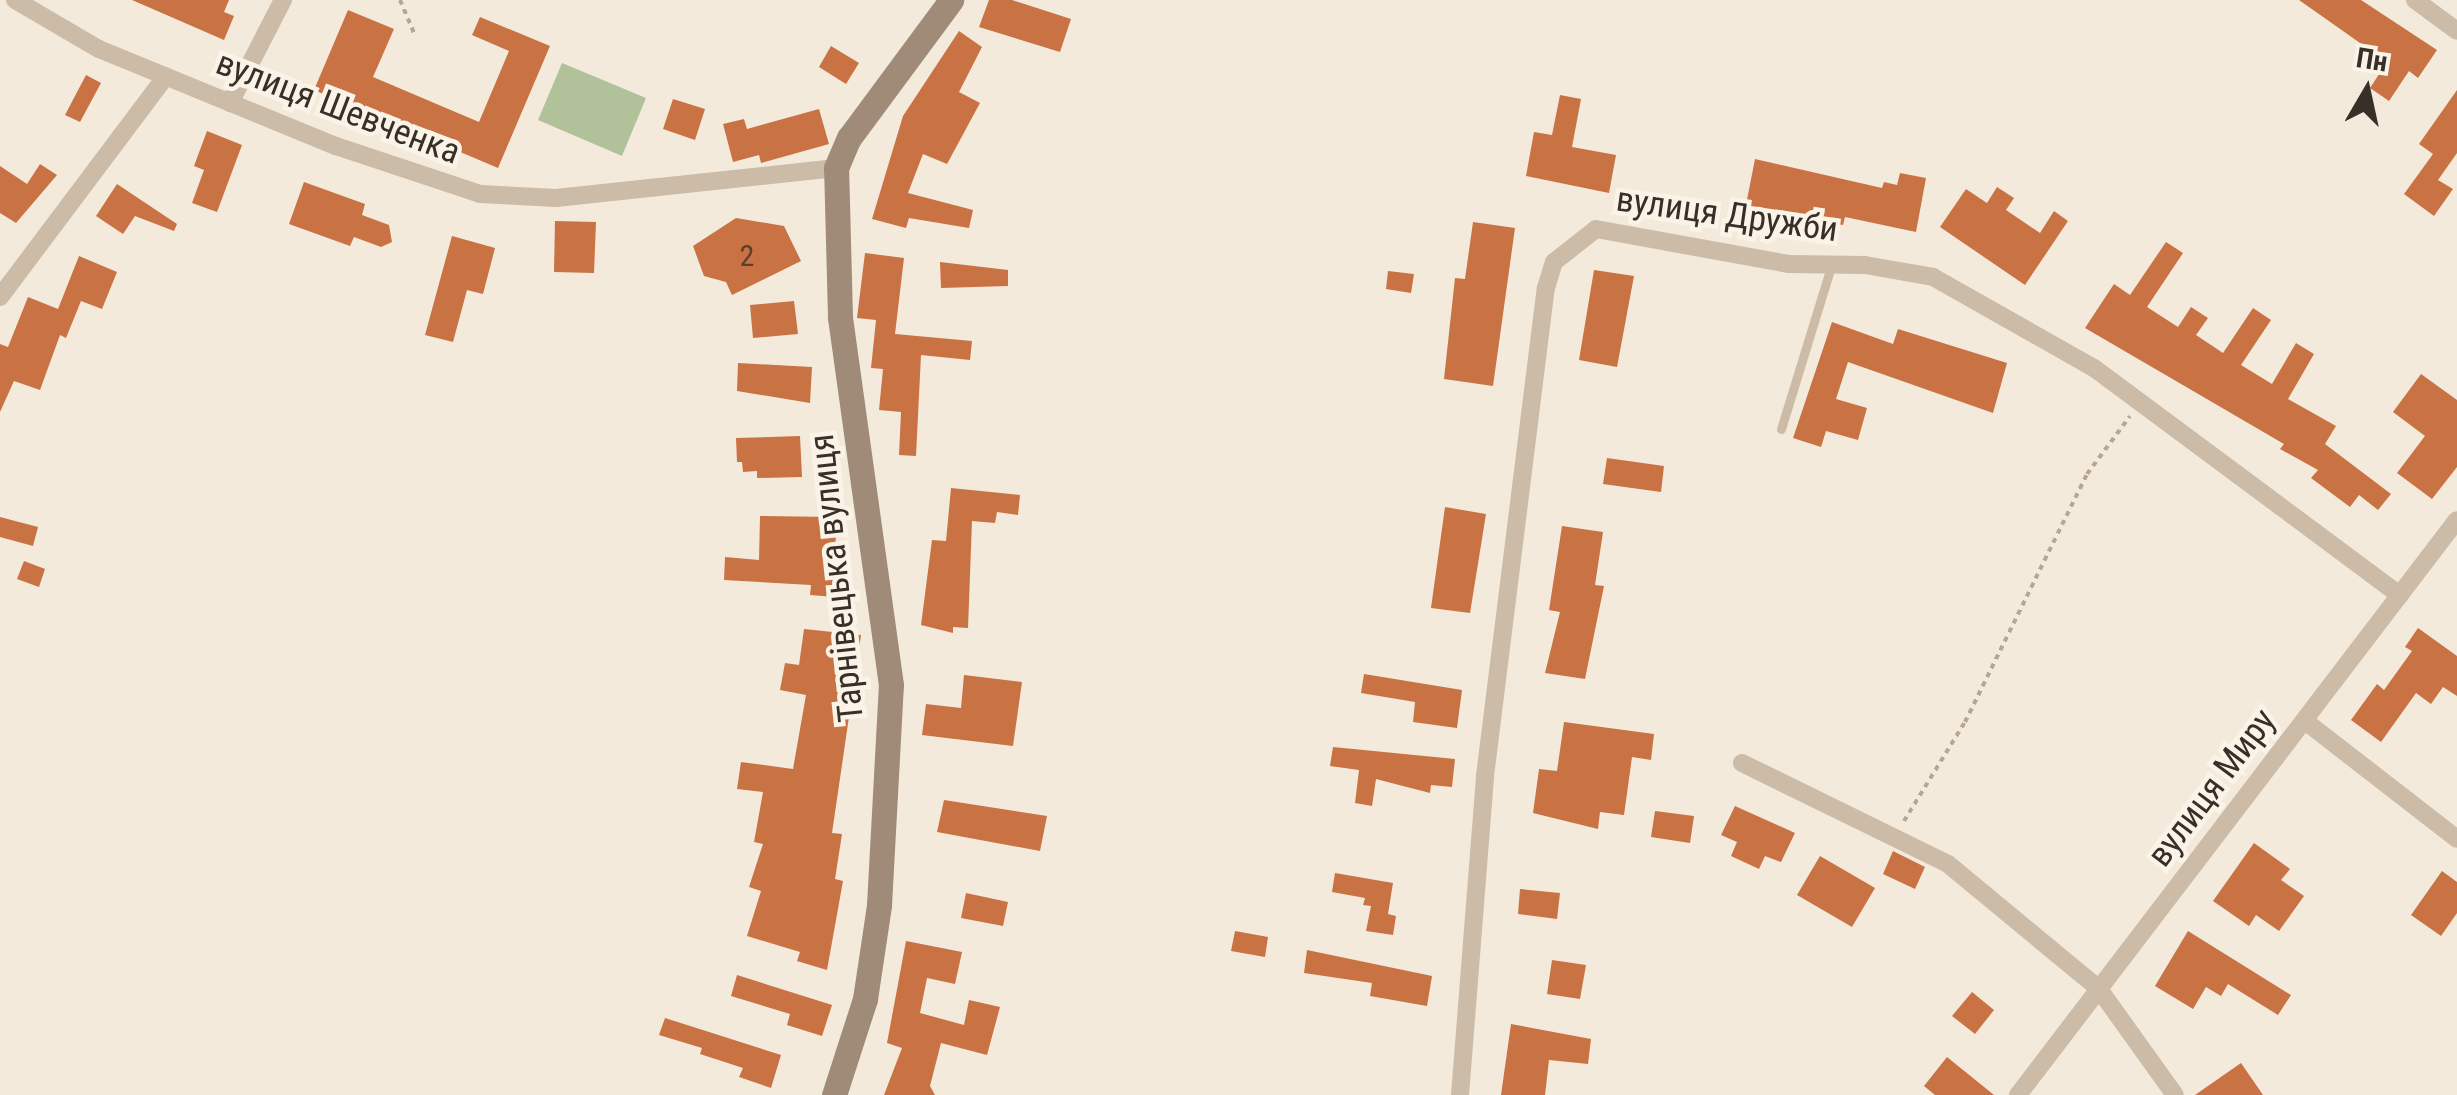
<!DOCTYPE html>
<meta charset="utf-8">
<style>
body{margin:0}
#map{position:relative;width:2457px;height:1095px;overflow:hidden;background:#f3eadc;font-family:"Roboto Condensed",sans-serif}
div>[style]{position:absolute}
.green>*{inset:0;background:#b1c29b}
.building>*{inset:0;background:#c97243}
.path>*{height:4px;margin-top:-2px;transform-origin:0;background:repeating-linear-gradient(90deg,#b7a691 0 5px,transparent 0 10px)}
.lane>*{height:9px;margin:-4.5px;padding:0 4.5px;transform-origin:4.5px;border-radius:4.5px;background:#cbbba7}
.street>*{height:18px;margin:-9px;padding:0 9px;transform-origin:9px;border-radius:9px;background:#cbbba7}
.secondary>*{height:25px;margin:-12.5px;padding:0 12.5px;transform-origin:12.5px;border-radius:12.5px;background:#9f8b78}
span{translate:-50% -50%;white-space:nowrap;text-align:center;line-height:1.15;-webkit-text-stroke:9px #faf4e8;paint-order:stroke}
.number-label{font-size:30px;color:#5c402f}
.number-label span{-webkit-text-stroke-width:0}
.street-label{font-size:35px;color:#382f28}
.north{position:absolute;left:2317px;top:40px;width:100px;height:100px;-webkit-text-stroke:8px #faf4e8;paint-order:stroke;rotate:9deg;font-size:28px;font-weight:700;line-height:40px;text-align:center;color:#382f28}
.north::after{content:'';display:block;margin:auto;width:35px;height:45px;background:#382f28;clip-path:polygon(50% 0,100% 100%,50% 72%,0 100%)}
</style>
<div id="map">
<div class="green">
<i style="clip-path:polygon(562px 63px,646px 98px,622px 156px,538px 120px)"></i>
</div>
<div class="building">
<i style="clip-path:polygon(132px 0,229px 0,224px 12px,234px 16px,224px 40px)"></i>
<i style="clip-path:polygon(989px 0,1012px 0,1071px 19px,1060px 52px,979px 27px)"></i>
<i style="clip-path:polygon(2299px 0,2361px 0,2437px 50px,2418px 78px,2409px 71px,2389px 101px,2370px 88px,2387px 62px)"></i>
<i style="clip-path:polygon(348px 10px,394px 29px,373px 77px,479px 122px,509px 51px,472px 35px,480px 17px,550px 46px,498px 168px,314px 90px)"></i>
<i style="clip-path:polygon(959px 31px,982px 47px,959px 92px,980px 103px,947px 164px,923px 154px,908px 193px,973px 210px,969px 228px,909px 218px,906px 228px,872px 219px,903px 116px)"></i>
<i style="clip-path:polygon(831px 46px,859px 63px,846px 84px,819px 67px)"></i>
<i style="clip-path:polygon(86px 75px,101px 83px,80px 122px,65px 115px)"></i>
<i style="clip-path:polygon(2457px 90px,2457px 153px,2438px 180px,2453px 189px,2434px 216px,2404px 194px,2433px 154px,2419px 144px)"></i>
<i style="clip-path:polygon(1560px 95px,1581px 99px,1572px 147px,1616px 155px,1609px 193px,1526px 176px,1534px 132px,1552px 135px)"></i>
<i style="clip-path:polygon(673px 99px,705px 109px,695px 140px,663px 129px)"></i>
<i style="clip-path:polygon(819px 109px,829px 144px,761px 163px,759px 155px,733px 162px,723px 124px,744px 119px,747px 129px)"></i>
<i style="clip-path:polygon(207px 131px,242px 145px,217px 212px,192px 203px,204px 170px,194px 166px)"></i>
<i style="clip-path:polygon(1755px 159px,1882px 188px,1884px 182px,1897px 185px,1900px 173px,1926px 178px,1916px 232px,1845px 217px,1843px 225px,1745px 210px)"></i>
<i style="clip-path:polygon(40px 164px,57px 175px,16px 223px,0 213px,0 166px,27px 184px)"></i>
<i style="clip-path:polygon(304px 182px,365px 204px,362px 215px,389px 225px,392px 242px,381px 247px,354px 237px,350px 246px,289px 224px)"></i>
<i style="clip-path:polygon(117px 184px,177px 224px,174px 231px,135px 216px,123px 234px,96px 216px)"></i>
<i style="clip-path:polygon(1997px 187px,2014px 198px,2006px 210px,2040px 233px,2054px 211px,2068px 221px,2025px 285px,1940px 227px,1966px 189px,1987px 203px)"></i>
<i style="clip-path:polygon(736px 218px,784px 226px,801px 261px,732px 295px,726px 282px,704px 276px,693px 246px)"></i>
<i style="clip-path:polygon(555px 221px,596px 222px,594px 273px,554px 272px)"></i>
<i style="clip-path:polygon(1473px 222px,1515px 228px,1493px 386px,1444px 379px,1455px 278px,1465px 279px)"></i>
<i style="clip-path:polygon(452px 236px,495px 248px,483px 294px,467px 290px,453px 342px,425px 335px)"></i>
<i style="clip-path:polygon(2166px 242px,2183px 253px,2147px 307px,2178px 327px,2191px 307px,2208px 318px,2196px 335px,2223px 353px,2253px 308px,2271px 320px,2241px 365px,2272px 384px,2296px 343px,2314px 354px,2288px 399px,2336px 426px,2325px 444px,2391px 494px,2378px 510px,2359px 495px,2350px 507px,2311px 478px,2318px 470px,2280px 449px,2284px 444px,2085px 328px,2114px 284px,2130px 295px)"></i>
<i style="clip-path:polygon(865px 253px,904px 258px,895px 334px,972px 341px,970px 360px,921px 355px,916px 456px,899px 455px,901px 412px,879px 410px,883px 369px,871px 368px,876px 320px,857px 318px)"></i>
<i style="clip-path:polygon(79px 256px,117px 272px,102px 309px,81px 301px,66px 338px,60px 335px,40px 390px,14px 381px,0 412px,0 344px,8px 347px,28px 297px,58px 309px)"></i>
<i style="clip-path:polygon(940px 262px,1008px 270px,1008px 286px,941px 288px)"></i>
<i style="clip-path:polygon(1594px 270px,1634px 276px,1617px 367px,1579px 360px)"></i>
<i style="clip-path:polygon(1388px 271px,1414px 274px,1411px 293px,1386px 289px)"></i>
<i style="clip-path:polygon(794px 301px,798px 334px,753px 338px,750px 305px)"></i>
<i style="clip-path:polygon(1832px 322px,1893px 344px,1898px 329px,2007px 363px,1993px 413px,1848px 362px,1836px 399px,1867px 408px,1858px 440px,1826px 431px,1821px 447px,1793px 438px)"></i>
<i style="clip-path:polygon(738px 363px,812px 367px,810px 403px,737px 391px)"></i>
<i style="clip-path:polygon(2421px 374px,2457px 400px,2457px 467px,2432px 499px,2397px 473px,2425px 436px,2393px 412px)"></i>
<i style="clip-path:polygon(800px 436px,802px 477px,757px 478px,757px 471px,743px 472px,742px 462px,737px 462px,736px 438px)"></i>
<i style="clip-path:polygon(1607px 458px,1664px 466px,1661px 492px,1603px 484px)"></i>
<i style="clip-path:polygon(951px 488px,1020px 495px,1018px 515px,997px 512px,995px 523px,972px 521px,968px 628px,953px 627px,953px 633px,921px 625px,932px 540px,946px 541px)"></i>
<i style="clip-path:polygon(1445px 507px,1486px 514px,1470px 613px,1431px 608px)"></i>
<i style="clip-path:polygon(760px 516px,836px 517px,835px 597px,810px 595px,811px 585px,724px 580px,725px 557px,759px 560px)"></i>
<i style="clip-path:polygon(0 517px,38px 527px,33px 546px,0 537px)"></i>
<i style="clip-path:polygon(1562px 526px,1603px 532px,1595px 585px,1604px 586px,1585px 679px,1545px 673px,1560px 612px,1549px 610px)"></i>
<i style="clip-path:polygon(24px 561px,45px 569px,39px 587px,17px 579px)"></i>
<i style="clip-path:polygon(2418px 628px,2457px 656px,2457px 696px,2443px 687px,2431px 704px,2416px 693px,2381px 742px,2351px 720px,2377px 684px,2384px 690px,2412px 651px,2405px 647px)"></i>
<i style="clip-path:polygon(804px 629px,861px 635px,832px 833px,842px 834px,835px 879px,843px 881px,827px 970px,797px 961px,800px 952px,747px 936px,761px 891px,749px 887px,763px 844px,754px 842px,763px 792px,737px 789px,741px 762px,793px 769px,806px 695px,780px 690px,785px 663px,799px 665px)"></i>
<i style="clip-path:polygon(1364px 674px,1462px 690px,1457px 728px,1413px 722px,1415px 702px,1361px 693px)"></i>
<i style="clip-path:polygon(964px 675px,1022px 682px,1013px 746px,922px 735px,926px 704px,961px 708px)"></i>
<i style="clip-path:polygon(1564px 722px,1654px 734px,1651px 760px,1632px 757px,1624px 815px,1600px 812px,1598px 829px,1533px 813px,1539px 769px,1557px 771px)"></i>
<i style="clip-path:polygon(1333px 747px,1455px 759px,1452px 787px,1431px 785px,1430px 793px,1376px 779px,1372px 806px,1355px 803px,1359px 770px,1330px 766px)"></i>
<i style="clip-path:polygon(944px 800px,1047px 816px,1040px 851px,937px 832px)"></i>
<i style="clip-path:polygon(1735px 806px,1795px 833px,1781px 862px,1765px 856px,1759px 869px,1731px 856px,1737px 842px,1721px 835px)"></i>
<i style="clip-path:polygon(1655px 811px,1694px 816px,1690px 843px,1651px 837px)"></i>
<i style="clip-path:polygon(2254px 843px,2290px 869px,2281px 880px,2304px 896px,2279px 931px,2256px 915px,2249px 926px,2213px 901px)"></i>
<i style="clip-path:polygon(1893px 851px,1925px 867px,1915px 889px,1883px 874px)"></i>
<i style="clip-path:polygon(1820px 856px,1875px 888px,1852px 927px,1797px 895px)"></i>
<i style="clip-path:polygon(2442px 871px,2457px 882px,2457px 913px,2441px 936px,2411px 915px)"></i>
<i style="clip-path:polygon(1335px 873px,1393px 883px,1388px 914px,1396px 916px,1393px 935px,1366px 931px,1371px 906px,1363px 905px,1365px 898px,1332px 892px)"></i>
<i style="clip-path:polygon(1520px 889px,1560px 893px,1557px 919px,1518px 914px)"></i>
<i style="clip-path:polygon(966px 893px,1008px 902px,1003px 926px,961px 918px)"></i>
<i style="clip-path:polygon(1235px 931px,1268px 937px,1265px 957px,1231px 951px)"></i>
<i style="clip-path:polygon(2188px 931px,2291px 995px,2278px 1015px,2228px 984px,2221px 996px,2206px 987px,2193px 1009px,2155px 986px)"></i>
<i style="clip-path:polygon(906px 941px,962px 952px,955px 984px,927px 978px,920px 1013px,964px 1025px,969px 1000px,1000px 1007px,987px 1055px,941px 1043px,930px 1086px,935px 1095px,884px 1095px,902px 1048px,887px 1043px)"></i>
<i style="clip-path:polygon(1307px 950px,1432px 976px,1427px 1006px,1370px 996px,1372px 983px,1304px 973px)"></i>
<i style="clip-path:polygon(1552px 960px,1586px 965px,1580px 999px,1547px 994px)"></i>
<i style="clip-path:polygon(737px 975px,832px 1005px,822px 1036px,787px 1025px,790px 1014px,731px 996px)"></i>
<i style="clip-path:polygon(1972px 992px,1994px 1010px,1975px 1034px,1952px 1016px)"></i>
<i style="clip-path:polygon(665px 1018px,781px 1055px,771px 1088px,739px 1077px,743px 1068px,700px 1054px,702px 1048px,659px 1035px)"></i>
<i style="clip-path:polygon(1511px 1024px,1591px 1039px,1588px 1064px,1549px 1060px,1545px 1095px,1501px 1095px)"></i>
<i style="clip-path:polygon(1947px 1057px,1994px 1095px,1935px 1095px,1924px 1086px)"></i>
<i style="clip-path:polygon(2241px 1063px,2263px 1095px,2195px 1095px)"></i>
</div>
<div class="path">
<i style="left:400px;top:0;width:39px;rotate:67deg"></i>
<i style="left:1904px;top:821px;width:116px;rotate:-58.4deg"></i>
<i style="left:1965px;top:722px;width:276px;rotate:-63.8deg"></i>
<i style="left:2087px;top:474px;width:72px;rotate:-53.4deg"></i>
</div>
<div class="lane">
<i style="left:1781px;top:429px;width:170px;rotate:-72.9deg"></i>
</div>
<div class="street">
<i style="left:15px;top:0;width:97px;rotate:30.3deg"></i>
<i style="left:99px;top:49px;width:256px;rotate:22.3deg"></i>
<i style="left:336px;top:146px;width:152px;rotate:18.4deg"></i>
<i style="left:480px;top:194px;width:76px;rotate:3deg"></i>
<i style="left:556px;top:198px;width:282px;rotate:-6.1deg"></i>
<i style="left:2415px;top:0;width:52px;rotate:36.4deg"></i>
<i style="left:230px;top:103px;width:116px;rotate:-62.8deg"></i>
<i style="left:0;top:297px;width:276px;rotate:-53.1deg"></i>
<i style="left:2305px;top:721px;width:192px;rotate:37.8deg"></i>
<i style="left:1742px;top:763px;width:229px;rotate:26.1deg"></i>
<i style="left:1948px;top:864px;width:196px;rotate:39.6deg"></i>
<i style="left:2099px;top:989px;width:130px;rotate:54.4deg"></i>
<i style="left:1460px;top:1095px;width:320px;rotate:-85.5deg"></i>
<i style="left:1485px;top:776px;width:492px;rotate:-82.9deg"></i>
<i style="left:1546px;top:288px;width:27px;rotate:-73deg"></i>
<i style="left:1554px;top:262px;width:53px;rotate:-38.2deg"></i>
<i style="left:1596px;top:229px;width:195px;rotate:10.3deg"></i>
<i style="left:1788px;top:264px;width:77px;rotate:0.7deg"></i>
<i style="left:1865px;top:265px;width:69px;rotate:10deg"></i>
<i style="left:1933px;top:277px;width:185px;rotate:29.5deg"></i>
<i style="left:2094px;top:368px;width:381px;rotate:36.6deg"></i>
<i style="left:2018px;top:1095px;width:723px;rotate:-52.64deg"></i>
</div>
<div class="secondary">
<i style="left:834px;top:1095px;width:101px;rotate:-72.1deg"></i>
<i style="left:865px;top:999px;width:95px;rotate:-81.5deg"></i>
<i style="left:879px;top:905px;width:220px;rotate:-86.9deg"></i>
<i style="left:891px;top:685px;width:372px;rotate:-97.9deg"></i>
<i style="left:840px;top:317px;width:149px;rotate:-91.5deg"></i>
<i style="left:836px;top:168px;width:33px;rotate:-67deg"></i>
<i style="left:849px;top:138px;width:172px;rotate:-53.5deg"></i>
</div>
<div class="number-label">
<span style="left:747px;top:256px">2</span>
</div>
<div class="street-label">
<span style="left:338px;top:108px;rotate:21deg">вулиця Шевченка</span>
<span style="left:1727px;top:215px;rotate:8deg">вулиця Дружби</span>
<span style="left:837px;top:578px;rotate:-96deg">Тарнівецька вулиця</span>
<span style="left:2212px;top:788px;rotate:-53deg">вулиця Миру</span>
</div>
<div class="north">Пн</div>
</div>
